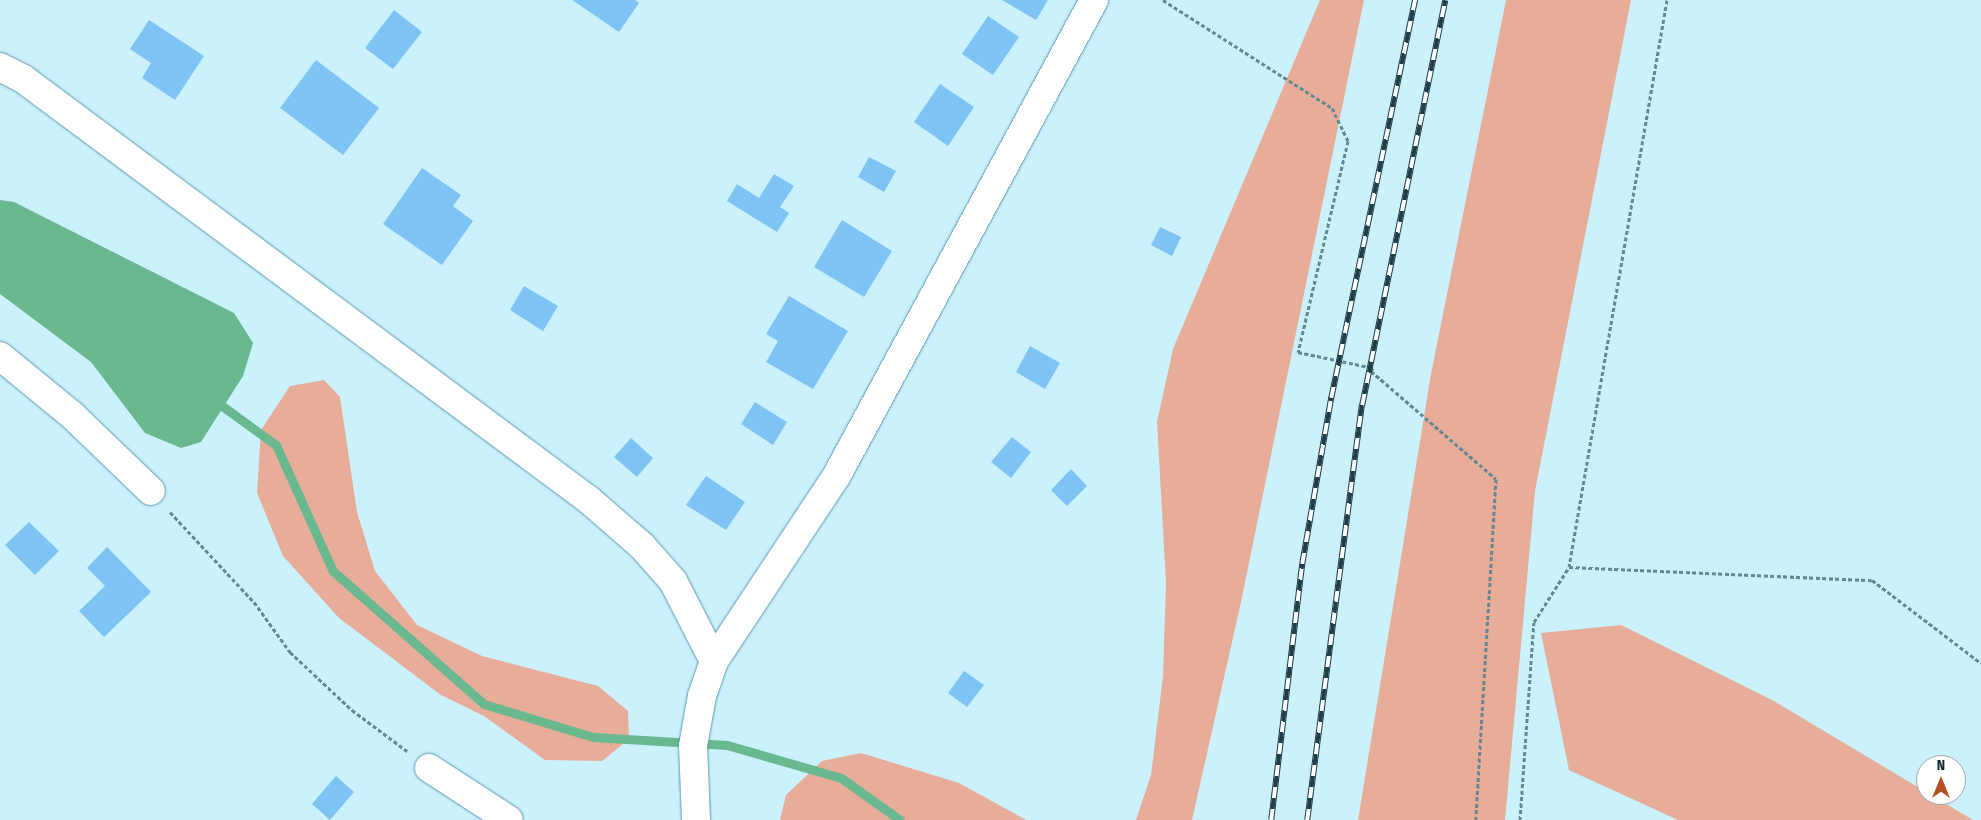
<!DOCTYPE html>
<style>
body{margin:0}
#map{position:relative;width:1981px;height:820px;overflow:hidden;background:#cbf1fd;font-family:"Fira Sans Condensed",sans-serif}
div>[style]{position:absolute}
.green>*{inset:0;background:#e7ad98}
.water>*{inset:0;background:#69b88f}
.stream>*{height:9px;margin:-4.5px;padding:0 4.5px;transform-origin:4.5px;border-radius:4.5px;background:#69b88f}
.building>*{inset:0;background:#7dc3f4}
.path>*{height:3px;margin-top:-1.5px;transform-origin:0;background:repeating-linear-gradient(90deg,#668791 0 4px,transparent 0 6.5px)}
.roads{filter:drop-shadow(0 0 1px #5b9bae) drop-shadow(0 0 1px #5b9bae)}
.street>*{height:28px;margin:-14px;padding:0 14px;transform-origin:14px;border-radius:14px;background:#fff}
.rail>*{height:5.5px;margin-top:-2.75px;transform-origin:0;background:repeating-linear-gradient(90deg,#fff 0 11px,#213d45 0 22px);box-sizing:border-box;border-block:1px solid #213d45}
span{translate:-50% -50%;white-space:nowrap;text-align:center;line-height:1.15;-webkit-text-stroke:5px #fff;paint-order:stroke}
.north{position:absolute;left:1916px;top:755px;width:50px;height:50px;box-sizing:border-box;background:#fff;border:1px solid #9ea9ac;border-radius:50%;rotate:0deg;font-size:14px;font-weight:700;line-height:20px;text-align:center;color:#0d2830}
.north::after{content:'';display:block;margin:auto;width:18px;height:22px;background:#b64f28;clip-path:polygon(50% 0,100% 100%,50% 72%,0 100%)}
</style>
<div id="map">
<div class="green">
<i style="clip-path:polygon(1320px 0,1364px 0,1241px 602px,1192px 820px,1136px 820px,1151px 775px,1163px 676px,1166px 583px,1157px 422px,1173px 349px)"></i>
<i style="clip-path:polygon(1506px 0,1631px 0,1535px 491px,1505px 820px,1358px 820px,1431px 374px)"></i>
<i style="clip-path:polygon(324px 380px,340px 397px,357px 512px,375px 571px,417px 625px,482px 656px,598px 686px,628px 711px,629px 739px,602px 761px,545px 760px,484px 716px,441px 695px,339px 618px,283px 556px,257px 493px,261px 430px,290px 386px)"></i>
<i style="clip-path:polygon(1621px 625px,1772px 700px,1973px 820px,1678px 820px,1569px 770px,1541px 633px)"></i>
<i style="clip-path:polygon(861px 753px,959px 783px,1026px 820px,780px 820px,786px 795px,822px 761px)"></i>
</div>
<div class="water">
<i style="clip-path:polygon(0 200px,14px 202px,234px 313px,253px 343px,243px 376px,201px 442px,181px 448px,145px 433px,91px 362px,0 294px)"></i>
</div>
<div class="stream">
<i style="left:214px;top:400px;width:77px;rotate:36deg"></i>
<i style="left:276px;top:445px;width:138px;rotate:65.7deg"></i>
<i style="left:333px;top:571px;width:201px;rotate:41.4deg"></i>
<i style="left:484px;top:704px;width:114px;rotate:16.8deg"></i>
<i style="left:593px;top:737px;width:134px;rotate:3.4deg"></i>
<i style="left:727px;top:745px;width:119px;rotate:16.1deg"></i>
<i style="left:841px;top:778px;width:72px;rotate:35.4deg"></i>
</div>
<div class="building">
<i style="clip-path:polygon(572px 0,635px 0,639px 3px,619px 32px)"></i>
<i style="clip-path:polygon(1002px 0,1048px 0,1036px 20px)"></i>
<i style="clip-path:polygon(394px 10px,422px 32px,393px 69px,365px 48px)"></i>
<i style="clip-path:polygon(988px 16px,1019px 37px,993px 75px,962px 54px)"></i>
<i style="clip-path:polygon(149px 20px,204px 56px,175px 100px,142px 78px,151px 63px,130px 49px)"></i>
<i style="clip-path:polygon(316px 60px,379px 108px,343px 155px,280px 108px)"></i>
<i style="clip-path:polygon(940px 84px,974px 107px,948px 146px,914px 122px)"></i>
<i style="clip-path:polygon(869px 157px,896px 171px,884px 192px,858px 177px)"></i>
<i style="clip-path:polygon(422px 168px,461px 195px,453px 206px,473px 221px,442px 265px,383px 224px)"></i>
<i style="clip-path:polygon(774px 174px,794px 186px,780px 207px,789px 213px,777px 232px,727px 201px,737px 184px,759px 198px)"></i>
<i style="clip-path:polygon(842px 220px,892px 251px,864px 297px,814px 267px)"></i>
<i style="clip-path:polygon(1160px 227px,1181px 237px,1172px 256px,1151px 245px)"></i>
<i style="clip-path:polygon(524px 286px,558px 306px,543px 331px,510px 310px)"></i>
<i style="clip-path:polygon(789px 296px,848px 331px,813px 389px,766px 362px,778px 341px,766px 334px)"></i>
<i style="clip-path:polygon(1030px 346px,1060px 363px,1045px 389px,1016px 372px)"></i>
<i style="clip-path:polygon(755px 402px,787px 422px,773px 445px,741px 424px)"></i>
<i style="clip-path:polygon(1012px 437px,1031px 452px,1011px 478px,991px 462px)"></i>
<i style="clip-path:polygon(631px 438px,653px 458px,637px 477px,614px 457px)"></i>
<i style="clip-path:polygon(1071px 469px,1087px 486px,1067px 506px,1051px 490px)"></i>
<i style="clip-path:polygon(706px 476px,745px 502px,726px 530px,686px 505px)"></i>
<i style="clip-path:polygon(29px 522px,59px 551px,35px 575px,5px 545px)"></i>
<i style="clip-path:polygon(107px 547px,151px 592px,104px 637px,79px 611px,105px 586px,87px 568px)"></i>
<i style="clip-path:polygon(964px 671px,984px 685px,967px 707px,948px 693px)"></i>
<i style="clip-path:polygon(336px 776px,354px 792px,330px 820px,312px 804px)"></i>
</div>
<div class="path">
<i style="left:1163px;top:0;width:201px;rotate:32.6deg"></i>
<i style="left:1332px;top:108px;width:37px;rotate:64deg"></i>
<i style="left:1348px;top:141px;width:217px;rotate:103.3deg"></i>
<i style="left:1298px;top:352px;width:77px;rotate:12deg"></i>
<i style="left:1373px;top:368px;width:4px;rotate:124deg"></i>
<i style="left:1371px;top:371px;width:165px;rotate:40.8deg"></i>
<i style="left:1496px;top:479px;width:342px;rotate:93.4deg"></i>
<i style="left:1667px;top:0;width:575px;rotate:99.81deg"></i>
<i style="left:1569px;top:567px;width:303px;rotate:2.5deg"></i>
<i style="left:1872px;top:580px;width:137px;rotate:37.3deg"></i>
<i style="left:170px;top:512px;width:123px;rotate:47deg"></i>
<i style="left:254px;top:602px;width:62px;rotate:54.2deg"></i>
<i style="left:290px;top:652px;width:85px;rotate:43.1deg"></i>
<i style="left:352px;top:710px;width:69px;rotate:36.7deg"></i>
<i style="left:1520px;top:820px;width:198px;rotate:-86deg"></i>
<i style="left:1534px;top:622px;width:65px;rotate:-57.5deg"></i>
</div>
<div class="roads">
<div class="street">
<i style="left:0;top:67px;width:25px;rotate:27deg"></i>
<i style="left:22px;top:78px;width:707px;rotate:36.66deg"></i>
<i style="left:589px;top:500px;width:70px;rotate:41deg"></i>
<i style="left:642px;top:546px;width:47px;rotate:48.5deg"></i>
<i style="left:673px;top:581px;width:90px;rotate:62.9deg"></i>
<i style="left:0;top:356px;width:94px;rotate:39.4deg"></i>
<i style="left:73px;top:416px;width:108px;rotate:43.9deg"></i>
<i style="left:429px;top:768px;width:95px;rotate:33deg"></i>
<i style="left:696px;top:820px;width:74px;rotate:-92.3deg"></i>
<i style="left:693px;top:746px;width:51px;rotate:-79.8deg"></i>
<i style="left:702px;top:696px;width:37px;rotate:-71deg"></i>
<i style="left:714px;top:661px;width:223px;rotate:-56.5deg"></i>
<i style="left:837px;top:475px;width:540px;rotate:-61.58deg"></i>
</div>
</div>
<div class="rail">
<i style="left:1271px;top:820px;width:258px;rotate:-83.1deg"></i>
<i style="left:1302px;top:564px;width:169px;rotate:-80.1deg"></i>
<i style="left:1331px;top:398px;width:407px;rotate:-78.1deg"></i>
<i style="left:1307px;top:820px;width:419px;rotate:-82.5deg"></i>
<i style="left:1362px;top:405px;width:413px;rotate:-78.4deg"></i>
</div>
<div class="north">N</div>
</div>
